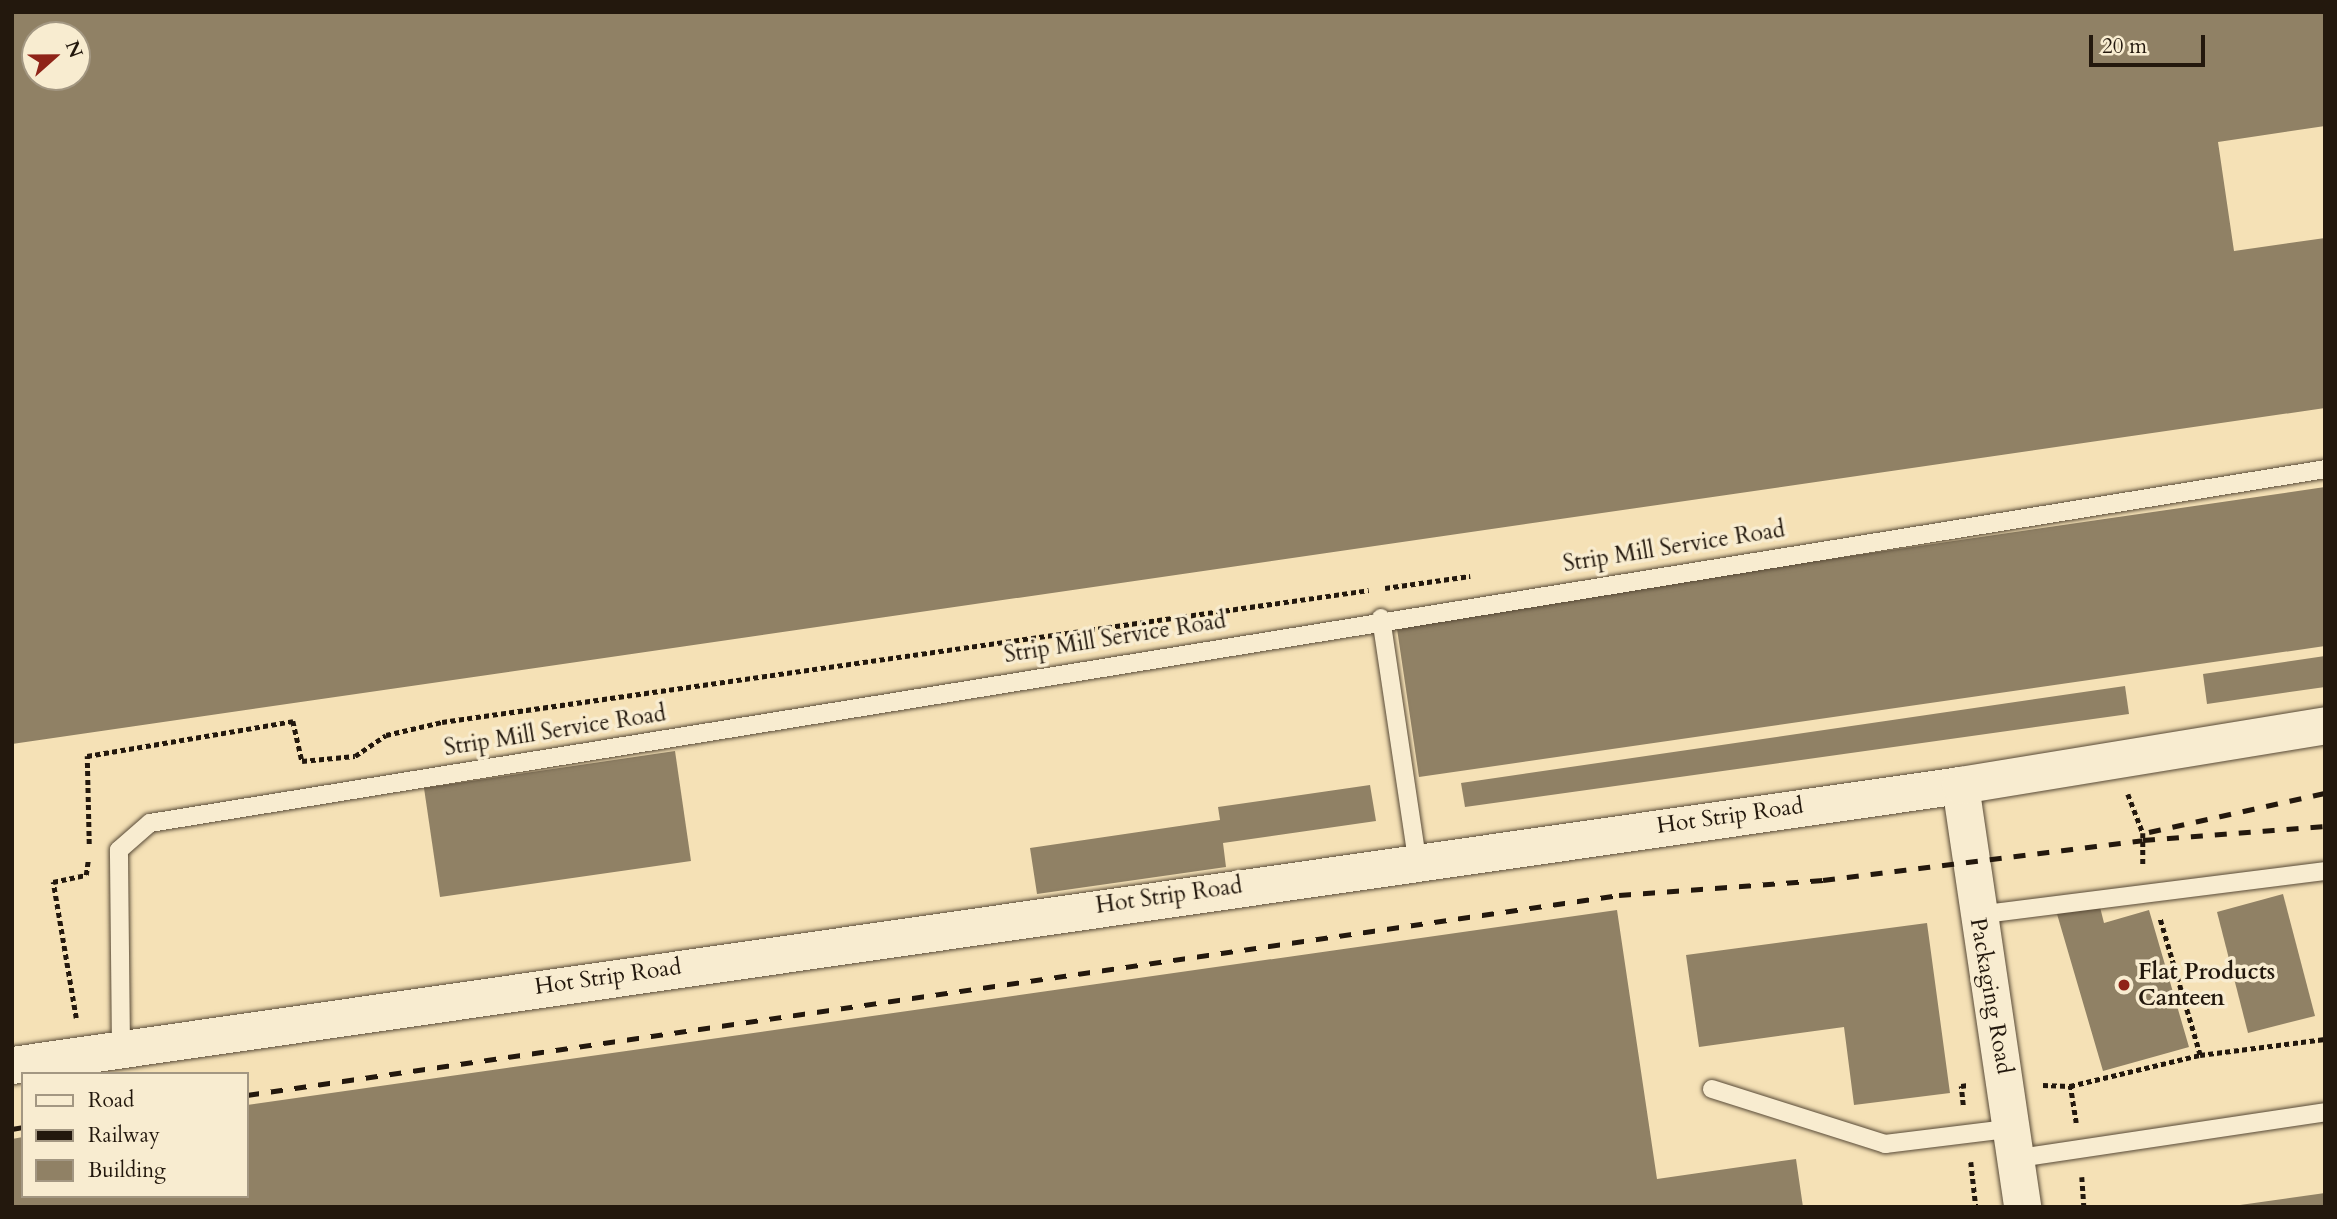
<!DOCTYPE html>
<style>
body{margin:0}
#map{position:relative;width:2337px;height:1219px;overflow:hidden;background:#f5e1b6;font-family:Cardo,serif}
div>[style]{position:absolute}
.building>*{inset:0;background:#908165}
.path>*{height:4.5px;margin-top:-2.25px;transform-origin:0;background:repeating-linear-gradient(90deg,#23180d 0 5px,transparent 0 8.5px)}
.roads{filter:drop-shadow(0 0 2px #584a37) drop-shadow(0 0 2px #584a37)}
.service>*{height:18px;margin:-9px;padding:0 9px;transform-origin:9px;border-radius:9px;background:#f8ecd0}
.minor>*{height:37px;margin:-18.5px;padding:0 18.5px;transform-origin:18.5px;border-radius:18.5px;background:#f8ecd0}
.rail>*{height:5px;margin-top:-2.5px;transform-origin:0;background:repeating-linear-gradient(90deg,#23180d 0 12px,transparent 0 24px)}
.dots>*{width:19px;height:19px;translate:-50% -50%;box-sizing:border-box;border:4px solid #f8ecd0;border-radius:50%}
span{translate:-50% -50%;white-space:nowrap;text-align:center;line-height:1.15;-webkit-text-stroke:7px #f8ecd0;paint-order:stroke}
.street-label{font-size:23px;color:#23180d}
.poi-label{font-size:23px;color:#23180d;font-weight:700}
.left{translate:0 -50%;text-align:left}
.frame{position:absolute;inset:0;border:14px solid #23180d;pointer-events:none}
.legend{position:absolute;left:21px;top:1072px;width:228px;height:126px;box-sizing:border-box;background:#f8ecd0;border:2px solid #a39782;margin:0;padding:9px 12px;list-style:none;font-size:21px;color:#23180d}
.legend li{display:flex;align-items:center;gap:14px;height:35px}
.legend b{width:35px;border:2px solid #a39782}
.north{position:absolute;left:21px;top:21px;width:70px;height:70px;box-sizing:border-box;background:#f8ecd0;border:2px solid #a39782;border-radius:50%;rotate:69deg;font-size:19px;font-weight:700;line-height:28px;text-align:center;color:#23180d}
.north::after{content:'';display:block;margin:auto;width:24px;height:32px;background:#8f2418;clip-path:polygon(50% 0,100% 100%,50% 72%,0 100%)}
.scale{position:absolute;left:2089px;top:35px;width:116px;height:32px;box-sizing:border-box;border:4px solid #23180d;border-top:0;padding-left:9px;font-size:21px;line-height:24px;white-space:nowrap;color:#23180d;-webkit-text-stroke:5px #f8ecd0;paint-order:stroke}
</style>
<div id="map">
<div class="building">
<i style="clip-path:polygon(evenodd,12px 12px,2325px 12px,2325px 126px,2218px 142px,2234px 251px,2325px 238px,2325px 408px,12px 744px,12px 12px,35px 35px,77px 35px,77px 77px,35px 77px,35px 35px)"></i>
<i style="clip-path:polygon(2325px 487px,2325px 646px,1419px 777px,1396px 622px)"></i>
<i style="clip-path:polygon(2325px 656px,2325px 687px,2207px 704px,2203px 674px)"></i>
<i style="clip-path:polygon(2125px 686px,2129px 714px,1465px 807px,1461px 783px)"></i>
<i style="clip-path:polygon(675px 751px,691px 861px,440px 897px,424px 788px)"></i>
<i style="clip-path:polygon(1370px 785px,1376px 821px,1223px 843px,1226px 867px,1037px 894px,1030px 848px,1220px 820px,1218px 807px)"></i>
<i style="clip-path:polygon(2283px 894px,2315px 1016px,2248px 1033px,2217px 912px)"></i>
<i style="clip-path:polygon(2099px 903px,2104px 923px,2149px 910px,2189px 1047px,2103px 1071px,2057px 914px)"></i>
<i style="clip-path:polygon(1617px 910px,1657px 1179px,1796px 1159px,1803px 1207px,12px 1207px,12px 1139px,23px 1137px,23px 1196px,247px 1196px,247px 1105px)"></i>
<i style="clip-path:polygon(1927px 923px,1950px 1093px,1854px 1105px,1844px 1027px,1699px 1047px,1686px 955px)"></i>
<i style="clip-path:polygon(2325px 1193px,2325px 1207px,2240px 1207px,2240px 1205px)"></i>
</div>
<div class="path">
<i style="left:1385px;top:588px;width:86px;rotate:-8deg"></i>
<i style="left:2128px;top:794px;width:42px;rotate:69deg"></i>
<i style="left:2143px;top:833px;width:33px;rotate:90deg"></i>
<i style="left:89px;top:844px;width:88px;rotate:-91.3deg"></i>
<i style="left:87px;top:756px;width:209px;rotate:-9.6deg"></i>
<i style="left:293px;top:721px;width:41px;rotate:77.3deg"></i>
<i style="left:302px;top:761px;width:53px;rotate:-5.4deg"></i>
<i style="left:355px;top:756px;width:37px;rotate:-34deg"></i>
<i style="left:386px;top:735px;width:57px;rotate:-13.1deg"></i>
<i style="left:442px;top:722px;width:936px;rotate:-8.1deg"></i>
<i style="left:76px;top:1018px;width:138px;rotate:-99.6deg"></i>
<i style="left:53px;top:882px;width:34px;rotate:-12deg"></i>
<i style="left:86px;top:875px;width:15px;rotate:-82deg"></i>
<i style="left:2200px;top:1055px;width:126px;rotate:-7.3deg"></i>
<i style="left:2043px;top:1085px;width:27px;rotate:2deg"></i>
<i style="left:1963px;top:1105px;width:19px;rotate:-96deg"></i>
<i style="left:1961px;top:1086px;width:7px;rotate:-8deg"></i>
<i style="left:2076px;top:1123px;width:37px;rotate:-99deg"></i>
<i style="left:2070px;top:1086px;width:134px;rotate:-13.4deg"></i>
<i style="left:2200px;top:1055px;width:142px;rotate:-106.4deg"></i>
<i style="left:1971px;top:1162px;width:45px;rotate:83.7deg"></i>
<i style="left:2082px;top:1177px;width:30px;rotate:86deg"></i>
</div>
<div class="roads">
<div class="service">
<i style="left:1381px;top:618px;width:244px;rotate:81.5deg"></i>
<i style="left:1977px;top:915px;width:351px;rotate:-7.2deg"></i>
<i style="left:121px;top:1048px;width:198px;rotate:-90.6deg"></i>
<i style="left:119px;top:850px;width:41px;rotate:-41.1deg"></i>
<i style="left:150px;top:823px;width:2204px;rotate:-9.24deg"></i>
<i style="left:1712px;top:1089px;width:182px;rotate:17.6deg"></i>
<i style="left:1885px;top:1144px;width:131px;rotate:-7deg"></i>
<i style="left:2019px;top:1158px;width:309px;rotate:-8.5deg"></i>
</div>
<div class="minor">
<i style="left:1960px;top:785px;width:427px;rotate:81.6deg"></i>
<i style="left:12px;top:1065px;width:1968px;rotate:-8.18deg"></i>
<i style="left:1960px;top:785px;width:370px;rotate:-9.3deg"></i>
</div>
</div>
<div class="rail">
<i style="left:2149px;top:832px;width:180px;rotate:-12.5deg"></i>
<i style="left:247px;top:1095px;width:1387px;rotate:-8.29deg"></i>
<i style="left:1619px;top:895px;width:205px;rotate:-4.2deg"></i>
<i style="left:1823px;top:880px;width:322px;rotate:-7.1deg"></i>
<i style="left:2143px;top:840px;width:183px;rotate:-4.4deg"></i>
<i style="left:12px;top:1129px;width:11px;rotate:-10deg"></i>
</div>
<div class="dots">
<i style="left:2124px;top:985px;background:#8f2418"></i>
</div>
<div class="street-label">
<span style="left:1674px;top:547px;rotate:-9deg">Strip Mill Service Road</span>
<span style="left:1115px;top:638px;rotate:-9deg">Strip Mill Service Road</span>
<span style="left:555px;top:731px;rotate:-9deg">Strip Mill Service Road</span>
<span style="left:1730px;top:816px;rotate:-8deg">Hot Strip Road</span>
<span style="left:1169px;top:896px;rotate:-8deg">Hot Strip Road</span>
<span style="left:608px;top:977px;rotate:-8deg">Hot Strip Road</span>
<span style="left:1991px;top:996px;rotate:80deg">Packaging Road</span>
</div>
<div class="poi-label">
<span class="left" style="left:2138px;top:985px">Flat Products<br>Canteen</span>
</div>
<div class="frame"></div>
<ul class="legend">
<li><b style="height:9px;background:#f8ecd0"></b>Road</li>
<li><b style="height:9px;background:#23180d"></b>Railway</li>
<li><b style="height:19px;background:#908165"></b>Building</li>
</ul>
<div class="north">N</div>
<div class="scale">20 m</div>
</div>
